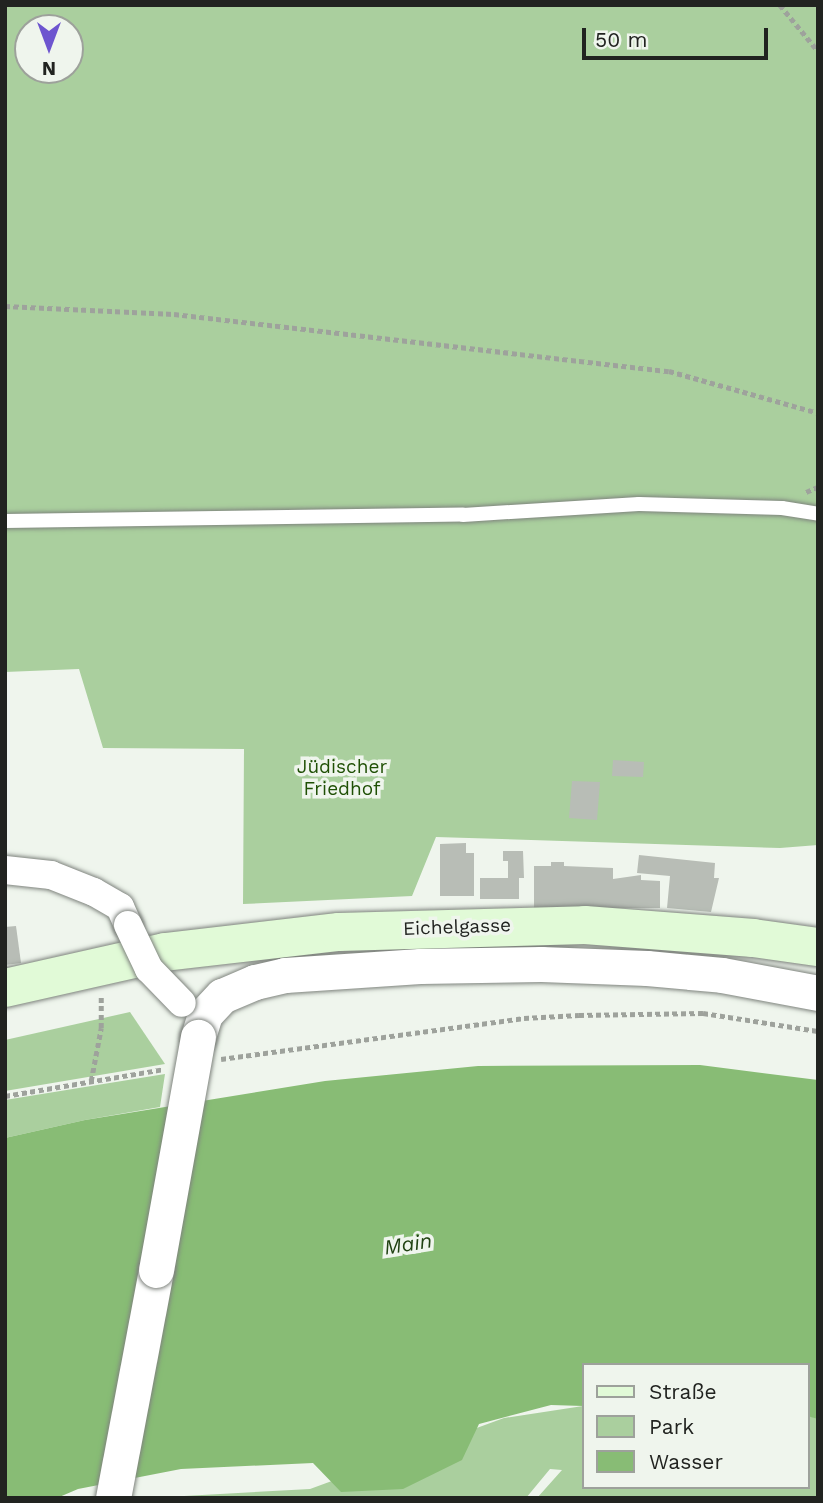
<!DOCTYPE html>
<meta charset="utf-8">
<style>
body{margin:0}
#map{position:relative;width:823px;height:1503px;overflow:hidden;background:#eff5ed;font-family:"Work Sans",sans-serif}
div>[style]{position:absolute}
.green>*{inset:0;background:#aacf9e}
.water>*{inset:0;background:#88bc75}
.building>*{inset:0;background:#b8bdb6}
.path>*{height:4.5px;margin-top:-2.25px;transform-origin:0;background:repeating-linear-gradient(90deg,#9ea29c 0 5px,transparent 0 8.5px)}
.roads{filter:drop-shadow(0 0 2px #7f847e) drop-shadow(0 0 2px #7f847e)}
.service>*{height:14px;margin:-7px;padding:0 7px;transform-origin:7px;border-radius:7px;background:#fff}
.minor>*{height:28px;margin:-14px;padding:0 14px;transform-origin:14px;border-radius:14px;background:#fff}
.tertiary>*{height:35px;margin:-17.5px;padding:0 17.5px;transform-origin:17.5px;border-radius:17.5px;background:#fff}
.secondary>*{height:38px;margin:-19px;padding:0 19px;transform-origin:19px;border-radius:19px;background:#e1fad7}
.bridges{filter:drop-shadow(0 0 2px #7f847e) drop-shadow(0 0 2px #7f847e)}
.minor-bridge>*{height:28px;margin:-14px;padding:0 14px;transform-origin:14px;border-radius:14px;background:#fff}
.tertiary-bridge>*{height:35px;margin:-17.5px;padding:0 17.5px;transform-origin:17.5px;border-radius:17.5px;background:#fff}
span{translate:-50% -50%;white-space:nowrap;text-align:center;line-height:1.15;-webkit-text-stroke:7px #eff5ed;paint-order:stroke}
.park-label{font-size:19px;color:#1f5005}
.street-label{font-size:19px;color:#212320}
.water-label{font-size:21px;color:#204212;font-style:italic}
.frame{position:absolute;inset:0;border:7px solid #212320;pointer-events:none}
.legend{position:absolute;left:582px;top:1363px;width:228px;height:126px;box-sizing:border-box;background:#eff5ed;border:2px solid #9da19b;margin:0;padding:9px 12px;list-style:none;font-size:21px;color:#212320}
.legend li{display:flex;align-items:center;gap:14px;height:35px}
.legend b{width:35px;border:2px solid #9da19b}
.north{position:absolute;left:14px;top:14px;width:70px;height:70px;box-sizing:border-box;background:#eff5ed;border:2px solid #9da19b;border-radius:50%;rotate:180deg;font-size:19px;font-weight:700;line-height:28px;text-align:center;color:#212320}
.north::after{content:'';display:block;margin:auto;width:24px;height:32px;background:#6d55cf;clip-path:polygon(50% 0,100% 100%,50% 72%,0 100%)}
.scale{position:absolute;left:582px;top:28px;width:186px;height:32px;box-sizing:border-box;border:4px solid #212320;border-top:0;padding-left:9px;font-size:21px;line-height:24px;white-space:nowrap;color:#212320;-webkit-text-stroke:5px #eff5ed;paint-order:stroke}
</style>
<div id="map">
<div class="green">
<i style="clip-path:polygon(evenodd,5px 5px,818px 5px,818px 845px,780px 848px,436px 837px,412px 896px,243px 904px,244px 749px,103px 748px,79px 669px,5px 672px,5px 5px,28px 28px,70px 28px,70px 70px,28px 70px,28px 28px)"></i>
<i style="clip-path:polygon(130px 1012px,165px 1064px,5px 1091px,5px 1040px)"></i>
<i style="clip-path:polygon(165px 1074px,160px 1107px,85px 1120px,5px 1138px,5px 1100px)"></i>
<i style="clip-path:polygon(583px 1406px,583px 1487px,807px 1487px,807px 1416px,818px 1418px,818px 1498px,537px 1498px,562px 1470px,550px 1469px,526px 1498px,148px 1498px,310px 1489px,504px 1418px)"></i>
</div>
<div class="water">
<i style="clip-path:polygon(700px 1065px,818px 1080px,818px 1419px,807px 1416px,807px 1365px,583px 1365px,583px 1406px,551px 1405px,479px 1424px,462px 1460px,403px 1489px,341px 1492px,313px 1463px,181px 1469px,78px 1489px,57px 1498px,5px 1498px,5px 1138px,85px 1120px,325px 1081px,478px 1066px)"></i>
</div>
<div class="building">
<i style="clip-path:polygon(613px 760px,644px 762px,643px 777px,612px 776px)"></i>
<i style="clip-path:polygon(572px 781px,600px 782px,597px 820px,569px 818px)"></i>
<i style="clip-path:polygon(466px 843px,466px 853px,474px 853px,474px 896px,440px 896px,440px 844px)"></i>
<i style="clip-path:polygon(503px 851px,523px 851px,524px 878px,519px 878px,519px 899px,480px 899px,480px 878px,508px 878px,508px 861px,503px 861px)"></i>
<i style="clip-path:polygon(639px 855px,715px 863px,714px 878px,719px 878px,711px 912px,667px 908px,670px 876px,637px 873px)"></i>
<i style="clip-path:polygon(551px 862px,564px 862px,564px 866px,613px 868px,613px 879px,641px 875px,641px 880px,660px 881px,660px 908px,534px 908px,534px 866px,551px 866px)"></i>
<i style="clip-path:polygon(16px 926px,21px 963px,5px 965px,5px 927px)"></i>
</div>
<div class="path">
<i style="left:780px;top:5px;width:60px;rotate:50.4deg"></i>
<i style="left:5px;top:306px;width:169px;rotate:2.7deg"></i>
<i style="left:174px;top:314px;width:498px;rotate:6.6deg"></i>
<i style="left:669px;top:371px;width:155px;rotate:15.7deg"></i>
<i style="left:806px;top:492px;width:13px;rotate:-23deg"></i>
<i style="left:221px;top:1059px;width:306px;rotate:-7.7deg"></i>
<i style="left:524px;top:1018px;width:55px;rotate:-3.1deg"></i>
<i style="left:579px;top:1015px;width:124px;rotate:-0.9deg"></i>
<i style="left:703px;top:1013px;width:116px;rotate:8.9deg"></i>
<i style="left:91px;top:1081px;width:54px;rotate:-79.3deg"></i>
<i style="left:101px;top:1028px;width:33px;rotate:-90deg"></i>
<i style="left:5px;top:1096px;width:161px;rotate:-9.6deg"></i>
</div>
<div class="roads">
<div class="service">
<i style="left:5px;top:521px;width:458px;rotate:-0.8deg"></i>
<i style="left:463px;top:515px;width:176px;rotate:-3.6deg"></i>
<i style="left:639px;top:504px;width:143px;rotate:1.6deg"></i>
<i style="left:782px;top:508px;width:36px;rotate:9deg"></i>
</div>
<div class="minor">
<i style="left:5px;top:870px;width:46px;rotate:6.2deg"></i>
<i style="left:51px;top:875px;width:46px;rotate:21.6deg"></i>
<i style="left:94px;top:892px;width:30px;rotate:30deg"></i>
<i style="left:120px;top:907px;width:20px;rotate:66deg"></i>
</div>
<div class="tertiary">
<i style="left:198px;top:1037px;width:24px;rotate:-73deg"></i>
<i style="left:205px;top:1014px;width:25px;rotate:-47deg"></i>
<i style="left:222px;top:996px;width:36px;rotate:-23deg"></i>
<i style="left:255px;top:982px;width:31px;rotate:-13deg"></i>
<i style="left:285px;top:975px;width:135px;rotate:-3.8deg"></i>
<i style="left:420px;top:966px;width:121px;rotate:-0.9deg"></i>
<i style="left:541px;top:964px;width:106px;rotate:2.2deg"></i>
<i style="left:647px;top:968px;width:75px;rotate:5.3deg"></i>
<i style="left:722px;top:975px;width:98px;rotate:10.6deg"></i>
<i style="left:113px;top:1498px;width:232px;rotate:-79.3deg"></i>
</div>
<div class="secondary">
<i style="left:5px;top:988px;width:164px;rotate:-12.7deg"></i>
<i style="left:165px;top:952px;width:175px;rotate:-6.6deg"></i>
<i style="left:339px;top:932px;width:246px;rotate:-1.6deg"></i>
<i style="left:585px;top:925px;width:169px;rotate:4.4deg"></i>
<i style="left:753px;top:938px;width:66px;rotate:7.9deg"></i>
</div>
</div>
<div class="bridges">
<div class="minor-bridge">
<i style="left:128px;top:925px;width:49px;rotate:64.5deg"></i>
<i style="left:149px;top:969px;width:47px;rotate:45.9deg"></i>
</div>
<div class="tertiary-bridge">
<i style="left:156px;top:1270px;width:237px;rotate:-79.8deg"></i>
</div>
</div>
<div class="park-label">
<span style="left:342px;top:778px">Jüdischer<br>Friedhof</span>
</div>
<div class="street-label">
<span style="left:457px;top:927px;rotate:-2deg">Eichelgasse</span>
</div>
<div class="water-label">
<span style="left:408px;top:1244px;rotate:-9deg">Main</span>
</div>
<div class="frame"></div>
<ul class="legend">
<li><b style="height:9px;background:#e1fad7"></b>Straße</li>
<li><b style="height:19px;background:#aacf9e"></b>Park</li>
<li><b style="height:19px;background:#88bc75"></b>Wasser</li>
</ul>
<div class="north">N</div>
<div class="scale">50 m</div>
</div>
